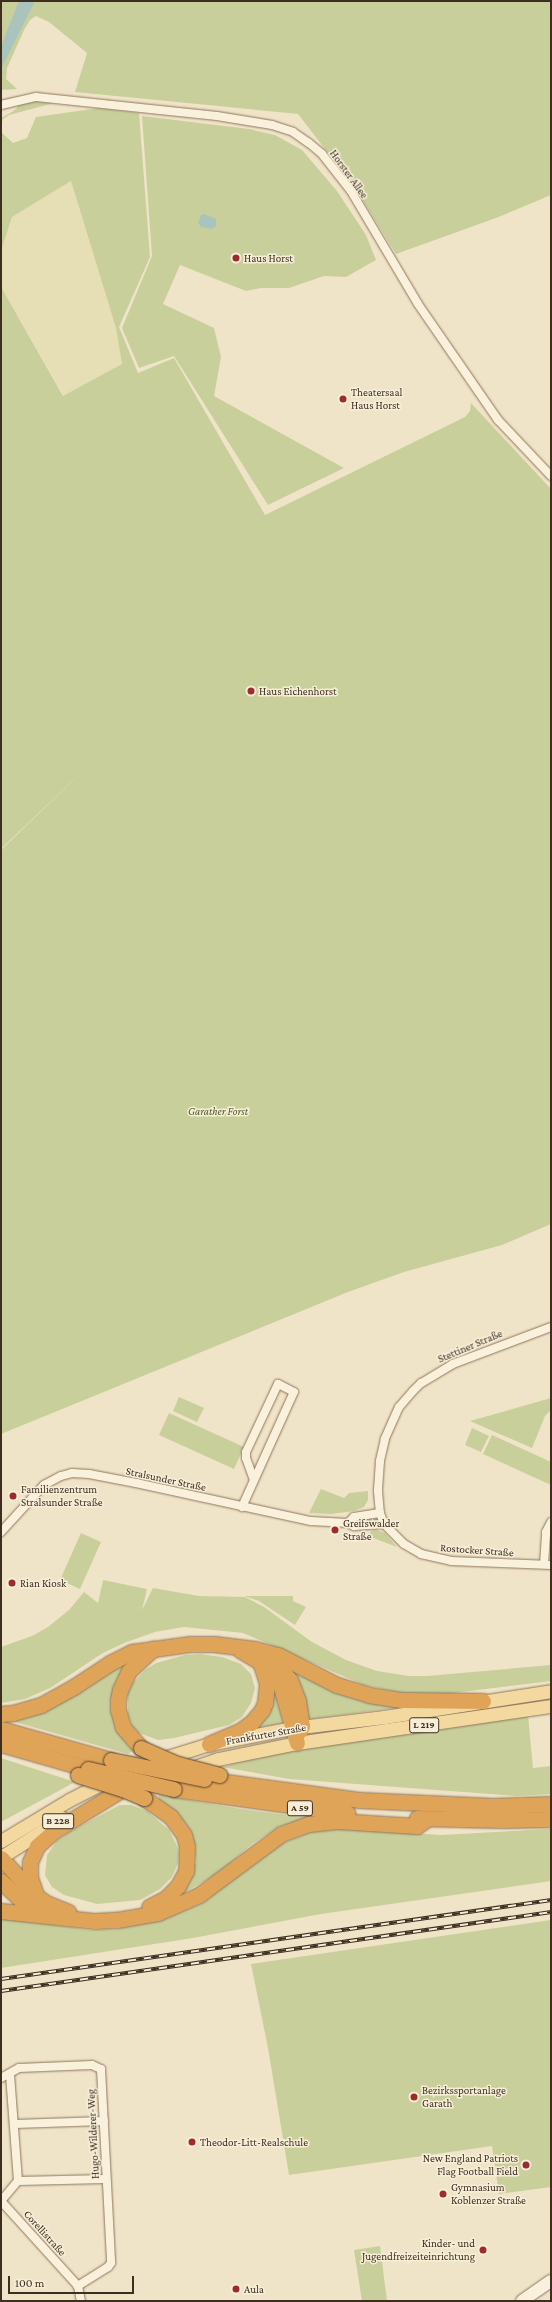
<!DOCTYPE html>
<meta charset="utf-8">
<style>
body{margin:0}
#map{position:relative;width:552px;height:2302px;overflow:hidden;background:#f0e4c8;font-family:"Crimson Pro",serif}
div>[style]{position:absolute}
.farmland>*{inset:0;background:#e6deb5}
.green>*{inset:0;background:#c9cf9b}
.water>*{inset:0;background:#a9c4bc}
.roads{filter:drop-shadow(0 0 1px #8d765c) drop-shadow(0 0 1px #8d765c)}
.minor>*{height:8px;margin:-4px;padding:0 4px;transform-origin:4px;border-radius:4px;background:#faf1dc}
.secondary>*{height:12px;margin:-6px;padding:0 6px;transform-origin:6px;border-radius:6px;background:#faf1dc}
.primary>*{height:13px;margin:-6.5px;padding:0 6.5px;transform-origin:6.5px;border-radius:6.5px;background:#f3d9a0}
.motorway>*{height:15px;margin:-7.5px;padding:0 7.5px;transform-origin:7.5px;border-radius:7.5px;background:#e0a458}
.rail>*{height:4px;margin-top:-2px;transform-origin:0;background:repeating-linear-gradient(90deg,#f7eed8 0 8px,#3d2e20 0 16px);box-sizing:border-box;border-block:1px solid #3d2e20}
.bridges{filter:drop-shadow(0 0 1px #5b4430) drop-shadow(0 0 1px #5b4430)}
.motorway-bridge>*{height:15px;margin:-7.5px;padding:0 7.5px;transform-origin:7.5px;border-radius:7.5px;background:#e0a458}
.dots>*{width:11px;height:11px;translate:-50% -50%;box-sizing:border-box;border:2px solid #f7eed8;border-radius:50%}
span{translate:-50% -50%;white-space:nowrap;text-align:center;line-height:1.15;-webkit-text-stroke:3px #f7eed8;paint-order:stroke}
.shield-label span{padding:1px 3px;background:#f7eed8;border:1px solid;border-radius:3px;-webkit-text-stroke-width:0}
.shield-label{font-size:10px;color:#3d2e20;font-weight:700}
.street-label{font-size:11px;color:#3d2e20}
.poi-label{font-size:11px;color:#3d2e20}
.left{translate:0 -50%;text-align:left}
.right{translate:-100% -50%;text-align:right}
.park-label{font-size:11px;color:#4d5a26;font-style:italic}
.frame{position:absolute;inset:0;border:2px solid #3d2e20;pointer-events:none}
.scale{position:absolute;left:8px;top:2276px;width:126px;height:18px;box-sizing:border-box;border:2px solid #3d2e20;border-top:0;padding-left:5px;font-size:12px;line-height:14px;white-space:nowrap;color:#3d2e20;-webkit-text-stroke:3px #f7eed8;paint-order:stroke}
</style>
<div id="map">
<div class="farmland">
<i style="clip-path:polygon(71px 181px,116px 328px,122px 364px,64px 396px,1px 287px,1px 251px,12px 217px)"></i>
</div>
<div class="green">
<i style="clip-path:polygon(1px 1px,551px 1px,551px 195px,496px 218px,396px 254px,356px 189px,298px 114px,75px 92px,87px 53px,49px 22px,36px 16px,30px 20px,24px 30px,7px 68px,6px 79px,17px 89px,1px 90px)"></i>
<i style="clip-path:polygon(33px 100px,54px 103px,9px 115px,3px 119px,1px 125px,1px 118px,12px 112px,17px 108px,18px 103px)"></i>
<i style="clip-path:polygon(99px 108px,139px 113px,150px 257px,119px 327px,138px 373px,174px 358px,265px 515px,465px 417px,470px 411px,471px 403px,551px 489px,551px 1224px,502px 1245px,404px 1272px,348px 1292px,1px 1434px,1px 850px,91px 763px,1px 849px,1px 287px,63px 396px,122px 364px,116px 328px,71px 181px,12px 217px,1px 251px,1px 129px,1px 132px,13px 143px,27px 138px,36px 117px)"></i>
<i style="clip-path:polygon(142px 116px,249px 129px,275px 135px,302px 150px,337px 191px,366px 235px,376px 260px,346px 277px,324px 276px,289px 288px,261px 288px,246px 291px,180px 265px,163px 304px,214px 328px,221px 357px,214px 396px,344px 468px,268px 505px,174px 356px,139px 368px,122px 328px,152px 256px)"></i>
<i style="clip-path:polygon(179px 1397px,204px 1408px,197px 1422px,173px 1411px)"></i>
<i style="clip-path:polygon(551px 1398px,551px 1410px,545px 1416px,532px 1448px,470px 1421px)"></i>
<i style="clip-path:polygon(169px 1413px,244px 1447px,234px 1469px,159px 1435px)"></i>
<i style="clip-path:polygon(472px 1428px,489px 1436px,481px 1452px,465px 1445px)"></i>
<i style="clip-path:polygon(492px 1435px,551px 1462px,551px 1485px,483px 1454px)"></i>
<i style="clip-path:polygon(321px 1489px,344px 1498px,349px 1493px,368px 1491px,368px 1500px,364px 1507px,354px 1511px,331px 1514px,309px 1513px)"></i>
<i style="clip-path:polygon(376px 1530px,385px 1533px,397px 1547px,368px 1536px,371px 1531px)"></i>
<i style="clip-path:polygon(81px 1533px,101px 1542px,80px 1589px,60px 1580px)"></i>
<i style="clip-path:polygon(103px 1580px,147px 1589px,142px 1610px,153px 1588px,199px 1596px,245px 1597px,264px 1607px,312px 1642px,346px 1660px,377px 1671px,409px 1676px,427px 1676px,551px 1665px,551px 1681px,445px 1694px,401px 1693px,364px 1685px,243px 1633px,184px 1627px,155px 1632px,124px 1643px,103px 1653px,50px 1688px,25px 1699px,1px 1703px,1px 1647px,32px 1636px,48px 1627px,69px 1610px,84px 1592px,98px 1603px)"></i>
<i style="clip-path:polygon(244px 1596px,293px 1596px,293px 1601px,306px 1607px,295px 1625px,259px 1601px)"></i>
<i style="clip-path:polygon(200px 1654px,222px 1657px,241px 1664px,251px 1674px,255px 1688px,251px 1703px,242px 1717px,229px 1725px,174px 1738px,158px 1740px,139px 1733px,132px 1726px,128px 1714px,128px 1693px,132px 1684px,145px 1670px,156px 1663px,185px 1655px)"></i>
<i style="clip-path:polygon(132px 1657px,117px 1679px,136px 1749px,128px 1754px,1px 1718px)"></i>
<i style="clip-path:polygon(279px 1659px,336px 1688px,423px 1704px,305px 1720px)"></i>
<i style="clip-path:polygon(274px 1689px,283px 1723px,242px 1731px,269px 1695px)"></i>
<i style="clip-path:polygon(528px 1715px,533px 1768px,551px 1766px,551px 1794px,517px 1796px,289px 1779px,222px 1767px,291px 1747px)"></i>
<i style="clip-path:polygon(1px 1758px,75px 1782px,1px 1822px)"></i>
<i style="clip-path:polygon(159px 1795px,241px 1809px,311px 1818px,280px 1826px,252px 1844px,220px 1872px,166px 1903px,186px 1886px,196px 1862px,194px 1844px,188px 1826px,177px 1813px,158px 1800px)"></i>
<i style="clip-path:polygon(120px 1805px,131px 1805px,147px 1811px,169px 1830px,179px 1850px,178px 1863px,172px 1877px,160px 1889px,140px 1900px,97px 1904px,64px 1895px,52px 1887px,45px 1875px,47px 1855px,57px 1841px,71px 1831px)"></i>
<i style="clip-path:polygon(341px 1828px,441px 1835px,551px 1829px,551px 1881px,321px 1914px,193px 1938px,1px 1968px,1px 1917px,90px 1930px,118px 1929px,157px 1919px,184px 1911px,203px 1903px,256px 1858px,285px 1842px,314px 1831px)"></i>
<i style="clip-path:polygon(551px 1920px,551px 2187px,499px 2194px,492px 2146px,289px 2175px,268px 2048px,251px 1964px)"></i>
<i style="clip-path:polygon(380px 2246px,387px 2301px,362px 2301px,354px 2250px)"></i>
</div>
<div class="water">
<i style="clip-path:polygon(19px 1px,35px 1px,1px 69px,1px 46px)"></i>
<i style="clip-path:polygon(204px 214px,216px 219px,216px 226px,212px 229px,201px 227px,198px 223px,201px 215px)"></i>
</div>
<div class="roads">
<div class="minor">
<i style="left:1px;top:105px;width:36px;rotate:-13deg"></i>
<i style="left:36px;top:97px;width:182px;rotate:6deg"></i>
<i style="left:217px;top:116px;width:56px;rotate:9.3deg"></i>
<i style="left:272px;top:125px;width:22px;rotate:18deg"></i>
<i style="left:293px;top:132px;width:19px;rotate:35deg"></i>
<i style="left:309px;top:143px;width:17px;rotate:40deg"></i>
<i style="left:322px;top:154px;width:47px;rotate:51.9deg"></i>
<i style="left:351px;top:191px;width:131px;rotate:59.3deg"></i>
<i style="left:418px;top:304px;width:141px;rotate:55.4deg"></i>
<i style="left:498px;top:420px;width:77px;rotate:46.6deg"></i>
<i style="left:551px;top:1327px;width:105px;rotate:159.3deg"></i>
<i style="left:453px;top:1364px;width:37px;rotate:149deg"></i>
<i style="left:421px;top:1383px;width:11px;rotate:135deg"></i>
<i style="left:413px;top:1391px;width:21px;rotate:131deg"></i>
<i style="left:399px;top:1407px;width:35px;rotate:114deg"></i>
<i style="left:385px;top:1439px;width:23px;rotate:103deg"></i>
<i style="left:380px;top:1461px;width:30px;rotate:94deg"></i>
<i style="left:378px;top:1491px;width:22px;rotate:85deg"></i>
<i style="left:380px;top:1513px;width:12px;rotate:70deg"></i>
<i style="left:384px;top:1524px;width:28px;rotate:45deg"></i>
<i style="left:404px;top:1544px;width:20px;rotate:30deg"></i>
<i style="left:421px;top:1554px;width:31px;rotate:13deg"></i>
<i style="left:451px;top:1561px;width:100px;rotate:2.3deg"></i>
<i style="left:242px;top:1507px;width:126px;rotate:-65.7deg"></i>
<i style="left:294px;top:1392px;width:18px;rotate:-153deg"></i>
<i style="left:278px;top:1384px;width:75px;rotate:115.2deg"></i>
<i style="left:246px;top:1452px;width:6px;rotate:90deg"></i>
<i style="left:246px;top:1458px;width:23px;rotate:70deg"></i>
<i style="left:348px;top:1523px;width:8px;rotate:-45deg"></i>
<i style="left:354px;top:1517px;width:26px;rotate:-9deg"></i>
<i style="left:1px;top:1532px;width:64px;rotate:-47.5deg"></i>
<i style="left:44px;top:1485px;width:19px;rotate:-28deg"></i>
<i style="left:61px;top:1476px;width:11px;rotate:-15deg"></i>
<i style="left:72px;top:1473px;width:17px;rotate:3deg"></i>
<i style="left:89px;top:1474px;width:48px;rotate:10.8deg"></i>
<i style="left:136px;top:1483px;width:179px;rotate:12.3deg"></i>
<i style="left:311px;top:1521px;width:37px;rotate:3deg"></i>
<i style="left:348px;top:1523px;width:7px;rotate:27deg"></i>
<i style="left:354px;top:1526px;width:30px;rotate:-4deg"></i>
<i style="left:544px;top:1564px;width:32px;rotate:-86deg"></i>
<i style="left:546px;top:1532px;width:11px;rotate:-63deg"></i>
<i style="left:1px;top:2078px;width:21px;rotate:-29deg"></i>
<i style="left:19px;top:2068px;width:73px;rotate:-2.4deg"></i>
<i style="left:92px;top:2065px;width:10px;rotate:24deg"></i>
<i style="left:101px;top:2069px;width:194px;rotate:87deg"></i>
<i style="left:111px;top:2263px;width:5px;rotate:127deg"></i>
<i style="left:108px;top:2267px;width:36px;rotate:148deg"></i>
<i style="left:15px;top:2124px;width:89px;rotate:-1.9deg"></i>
<i style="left:18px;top:2181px;width:88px;rotate:-1.3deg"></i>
<i style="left:1px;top:2201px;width:26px;rotate:-50deg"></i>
<i style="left:18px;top:2181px;width:107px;rotate:-94.3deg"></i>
<i style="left:1px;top:2201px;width:115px;rotate:47.8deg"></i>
<i style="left:78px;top:2286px;width:15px;rotate:79deg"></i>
</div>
<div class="secondary">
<i style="left:522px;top:2301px;width:35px;rotate:-35deg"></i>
</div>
<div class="primary">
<i style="left:158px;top:1760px;width:53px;rotate:-17.4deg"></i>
<i style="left:209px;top:1744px;width:85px;rotate:-10.9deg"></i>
<i style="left:292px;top:1728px;width:93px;rotate:-6.8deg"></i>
<i style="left:384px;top:1717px;width:169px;rotate:-8.8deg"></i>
<i style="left:145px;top:1784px;width:77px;rotate:-18.9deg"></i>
<i style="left:218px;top:1759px;width:81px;rotate:-11.4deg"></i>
<i style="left:297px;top:1743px;width:257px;rotate:-8.3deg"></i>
<i style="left:1px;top:1841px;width:79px;rotate:-31.1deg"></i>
<i style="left:69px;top:1800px;width:44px;rotate:-27.1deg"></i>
<i style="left:1px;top:1857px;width:73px;rotate:-32.2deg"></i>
</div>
<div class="motorway">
<i style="left:240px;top:1650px;width:23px;rotate:31deg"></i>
<i style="left:260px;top:1662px;width:22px;rotate:43deg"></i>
<i style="left:276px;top:1677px;width:11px;rotate:63deg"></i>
<i style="left:281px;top:1687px;width:58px;rotate:74.1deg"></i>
<i style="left:276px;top:1664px;width:21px;rotate:49deg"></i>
<i style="left:290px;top:1680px;width:22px;rotate:69deg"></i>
<i style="left:298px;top:1701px;width:25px;rotate:81deg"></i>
<i style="left:302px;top:1726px;width:5px;rotate:112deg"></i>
<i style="left:1px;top:1714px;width:12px;rotate:-5deg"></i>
<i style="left:13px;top:1713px;width:29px;rotate:-16deg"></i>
<i style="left:41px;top:1705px;width:39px;rotate:-29deg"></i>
<i style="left:75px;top:1686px;width:42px;rotate:-33.3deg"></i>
<i style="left:110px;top:1663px;width:25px;rotate:-27deg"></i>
<i style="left:132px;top:1652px;width:59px;rotate:-7.9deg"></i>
<i style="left:190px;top:1644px;width:24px"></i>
<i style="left:214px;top:1644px;width:41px;rotate:7deg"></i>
<i style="left:255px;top:1649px;width:24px;rotate:15deg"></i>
<i style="left:278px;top:1655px;width:66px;rotate:27deg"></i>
<i style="left:337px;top:1685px;width:34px;rotate:17deg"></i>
<i style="left:369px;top:1695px;width:33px;rotate:9deg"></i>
<i style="left:402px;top:1700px;width:81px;rotate:0.7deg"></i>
<i style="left:1px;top:1729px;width:114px;rotate:15.7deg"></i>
<i style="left:1px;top:1744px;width:91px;rotate:16deg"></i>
<i style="left:209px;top:1744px;width:34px;rotate:-23deg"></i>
<i style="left:240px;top:1731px;width:15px;rotate:-37deg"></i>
<i style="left:252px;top:1722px;width:16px;rotate:-50deg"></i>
<i style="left:262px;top:1710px;width:8px;rotate:-67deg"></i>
<i style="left:265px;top:1703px;width:20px;rotate:-84deg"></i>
<i style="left:267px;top:1683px;width:19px;rotate:-108deg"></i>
<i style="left:141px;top:1748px;width:28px;rotate:-131deg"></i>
<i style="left:123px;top:1727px;width:18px;rotate:-106deg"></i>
<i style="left:118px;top:1710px;width:10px;rotate:-90deg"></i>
<i style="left:118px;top:1700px;width:10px;rotate:-79deg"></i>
<i style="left:120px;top:1690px;width:21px;rotate:-65deg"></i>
<i style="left:129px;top:1671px;width:33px;rotate:-43deg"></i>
<i style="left:204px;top:1779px;width:156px;rotate:7.7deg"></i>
<i style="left:359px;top:1800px;width:134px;rotate:2.6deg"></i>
<i style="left:493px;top:1806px;width:58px;rotate:-2deg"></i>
<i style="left:174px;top:1789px;width:175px;rotate:7.9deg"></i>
<i style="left:144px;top:1798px;width:33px;rotate:35deg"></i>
<i style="left:171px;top:1817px;width:22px;rotate:54deg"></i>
<i style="left:184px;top:1835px;width:11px;rotate:75deg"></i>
<i style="left:187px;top:1846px;width:25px;rotate:92deg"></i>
<i style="left:186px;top:1871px;width:17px;rotate:118deg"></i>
<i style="left:178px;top:1886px;width:17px;rotate:135deg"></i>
<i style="left:166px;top:1898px;width:19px;rotate:152deg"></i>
<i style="left:417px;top:1818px;width:86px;rotate:1.3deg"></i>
<i style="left:503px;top:1820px;width:48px;rotate:-1.2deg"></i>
<i style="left:1px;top:1858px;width:52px;rotate:47.4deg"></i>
<i style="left:36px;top:1896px;width:12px;rotate:35deg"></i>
<i style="left:46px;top:1903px;width:24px;rotate:22deg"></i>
<i style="left:1px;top:1881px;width:28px;rotate:44deg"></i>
<i style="left:21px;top:1900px;width:23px;rotate:31deg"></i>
<i style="left:36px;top:1895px;width:18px;rotate:-109deg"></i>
<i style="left:30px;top:1878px;width:16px;rotate:-90deg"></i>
<i style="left:30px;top:1862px;width:17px;rotate:-66deg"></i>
<i style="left:37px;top:1846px;width:23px;rotate:-41deg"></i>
<i style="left:54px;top:1831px;width:75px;rotate:-31.4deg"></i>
<i style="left:1px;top:1911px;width:95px;rotate:6.1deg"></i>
<i style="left:95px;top:1921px;width:22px;rotate:-3deg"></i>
<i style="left:117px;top:1920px;width:42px;rotate:-9.7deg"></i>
<i style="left:158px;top:1913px;width:45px;rotate:-23.7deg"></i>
<i style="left:199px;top:1895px;width:102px;rotate:-36.6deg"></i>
<i style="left:281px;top:1834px;width:30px;rotate:-20deg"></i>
<i style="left:309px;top:1824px;width:28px;rotate:-6deg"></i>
<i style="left:337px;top:1821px;width:80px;rotate:3.6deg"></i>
<i style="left:417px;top:1826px;width:12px;rotate:-35deg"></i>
</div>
</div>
<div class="rail">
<i style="left:1px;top:1979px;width:556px;rotate:-8.17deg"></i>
<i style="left:1px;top:1991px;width:556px;rotate:-8.17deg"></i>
</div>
<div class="bridges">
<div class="motorway-bridge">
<i style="left:141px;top:1748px;width:36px;rotate:24deg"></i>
<i style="left:174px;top:1763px;width:47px;rotate:14.9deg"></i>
<i style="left:111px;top:1760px;width:95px;rotate:11.5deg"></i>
<i style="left:88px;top:1769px;width:88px;rotate:13.1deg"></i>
<i style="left:78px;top:1775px;width:47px;rotate:17.3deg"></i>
<i style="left:123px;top:1789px;width:23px;rotate:23deg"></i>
</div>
</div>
<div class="dots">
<i style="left:236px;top:258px;background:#9e2a2b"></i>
<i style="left:343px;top:399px;background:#9e2a2b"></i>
<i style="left:251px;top:691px;background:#9e2a2b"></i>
<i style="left:13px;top:1496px;background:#9e2a2b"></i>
<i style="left:335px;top:1530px;background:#9e2a2b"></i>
<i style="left:12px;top:1583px;background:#9e2a2b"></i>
<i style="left:414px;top:2097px;background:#9e2a2b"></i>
<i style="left:192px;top:2142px;background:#9e2a2b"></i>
<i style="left:526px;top:2165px;background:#9e2a2b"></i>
<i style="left:443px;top:2194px;background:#9e2a2b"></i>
<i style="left:483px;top:2250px;background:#9e2a2b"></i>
<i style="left:236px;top:2289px;background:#9e2a2b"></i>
</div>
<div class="shield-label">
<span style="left:424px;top:1725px">L 219</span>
<span style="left:300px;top:1808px">A 59</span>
<span style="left:58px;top:1821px">B 228</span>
</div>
<div class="street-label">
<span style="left:349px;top:174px;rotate:54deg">Horster Allee</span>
<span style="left:470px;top:1346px;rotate:-23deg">Stettiner Straße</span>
<span style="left:166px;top:1479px;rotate:12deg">Stralsunder Straße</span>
<span style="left:477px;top:1550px;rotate:4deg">Rostocker Straße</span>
<span style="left:266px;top:1734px;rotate:-10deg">Frankfurter Straße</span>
<span style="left:93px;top:2134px;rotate:-93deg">Hugo-Wilderer-Weg</span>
<span style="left:45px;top:2233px;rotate:48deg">Corellistraße</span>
</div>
<div class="poi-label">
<span class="left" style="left:244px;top:258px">Haus Horst</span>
<span class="left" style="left:351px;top:399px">Theatersaal<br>Haus Horst</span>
<span class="left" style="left:259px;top:691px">Haus Eichenhorst</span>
<span class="left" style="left:21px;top:1496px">Familienzentrum<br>Stralsunder Straße</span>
<span class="left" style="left:343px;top:1530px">Greifswalder<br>Straße</span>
<span class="left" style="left:20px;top:1583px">Rian Kiosk</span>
<span class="left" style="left:422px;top:2097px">Bezirkssportanlage<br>Garath</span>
<span class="left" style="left:200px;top:2142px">Theodor-Litt-Realschule</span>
<span class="right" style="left:518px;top:2165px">New England Patriots<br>Flag Football Field</span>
<span class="left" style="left:451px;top:2194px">Gymnasium<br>Koblenzer Straße</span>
<span class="right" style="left:475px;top:2250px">Kinder- und<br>Jugendfreizeiteinrichtung</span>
<span class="left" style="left:244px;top:2289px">Aula</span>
</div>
<div class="park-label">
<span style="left:218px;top:1111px">Garather Forst</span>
</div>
<div class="frame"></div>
<div class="scale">100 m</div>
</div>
